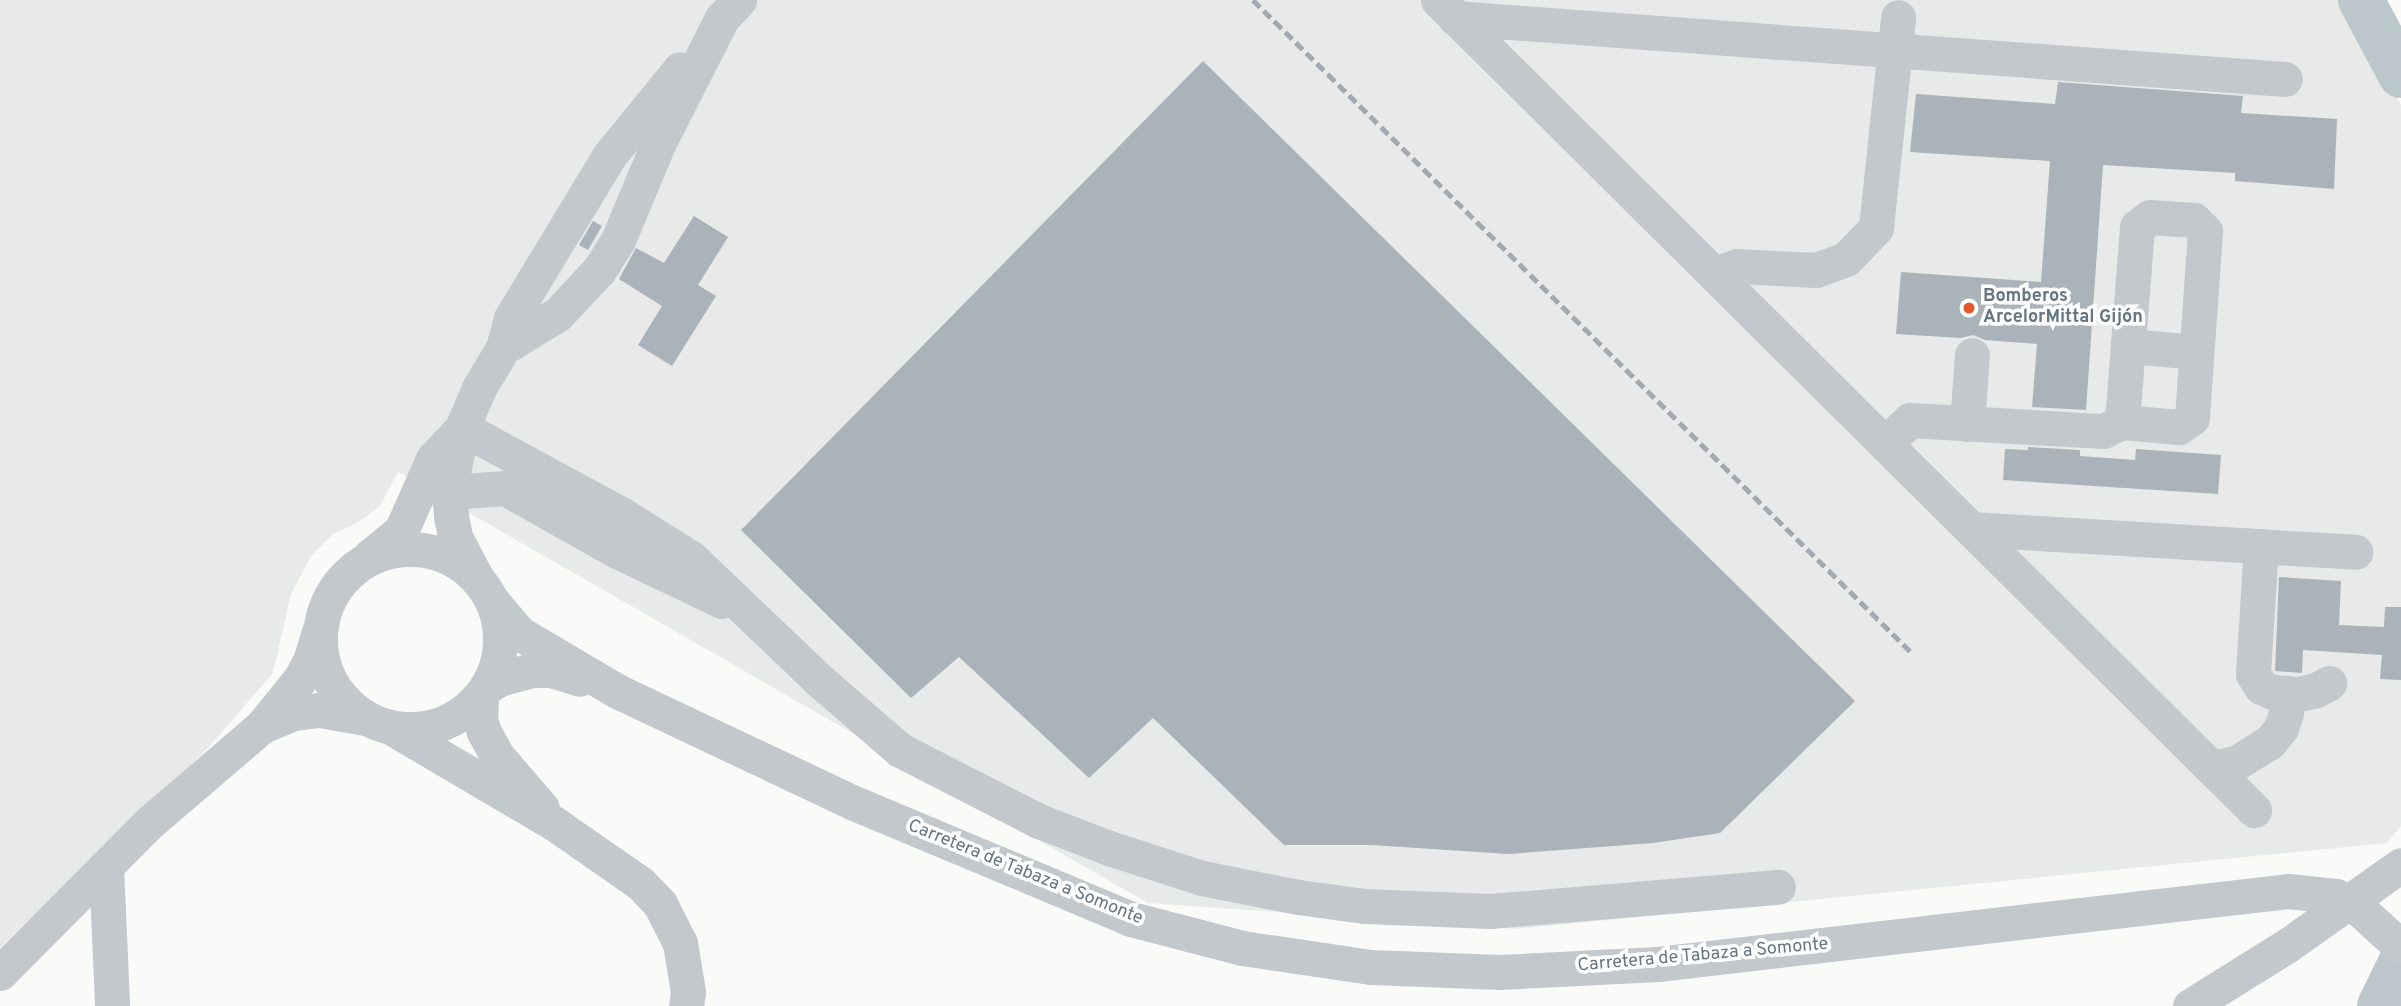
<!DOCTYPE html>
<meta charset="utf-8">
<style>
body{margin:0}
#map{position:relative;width:2401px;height:1006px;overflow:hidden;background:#fafaf8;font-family:Overpass,sans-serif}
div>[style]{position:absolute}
.built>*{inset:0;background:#e8e9e9}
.river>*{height:46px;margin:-23px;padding:0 23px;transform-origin:23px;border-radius:23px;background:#bbc7cb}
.building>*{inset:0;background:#aab3b9}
.minor>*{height:35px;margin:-17.5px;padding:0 17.5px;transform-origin:17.5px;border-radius:17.5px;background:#c3c8cc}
.minor>.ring{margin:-17.5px;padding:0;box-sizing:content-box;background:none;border:35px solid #c3c8cc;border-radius:50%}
.rail>*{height:5px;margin-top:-2.5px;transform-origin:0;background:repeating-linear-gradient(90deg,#a2aab0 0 10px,transparent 0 15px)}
.minor-bridge>*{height:35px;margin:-17.5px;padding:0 17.5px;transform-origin:17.5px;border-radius:17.5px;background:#c3c8cc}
.dots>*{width:19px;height:19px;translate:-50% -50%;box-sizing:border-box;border:4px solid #fff;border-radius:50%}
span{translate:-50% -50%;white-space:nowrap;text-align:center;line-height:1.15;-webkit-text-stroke:7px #fff;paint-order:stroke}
.poi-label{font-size:18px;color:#657683;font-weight:700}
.left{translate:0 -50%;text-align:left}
.street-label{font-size:18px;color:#657683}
</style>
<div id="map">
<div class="built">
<i style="clip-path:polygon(0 0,2352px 0,2401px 105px,2401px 826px,2387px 843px,1517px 929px,1148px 903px,398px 472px,380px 506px,357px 523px,333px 534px,311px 556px,291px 594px,273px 673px,207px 749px,0 948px)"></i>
</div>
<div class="river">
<i style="left:2361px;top:0;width:85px;rotate:61.9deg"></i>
<i style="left:2380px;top:1006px;width:48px;rotate:-64deg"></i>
</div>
<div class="building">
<i style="clip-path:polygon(1203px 61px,1855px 701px,1720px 833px,1653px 843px,1508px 854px,1372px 845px,1284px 845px,1153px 718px,1089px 778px,959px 657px,911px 698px,741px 530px)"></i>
<i style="clip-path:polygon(2058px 82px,2243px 96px,2241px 113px,2337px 119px,2334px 189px,2235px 181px,2235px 173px,2103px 165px,2086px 410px,2032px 407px,2037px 344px,1985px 340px,1973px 335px,1961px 338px,1896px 334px,1901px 272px,2041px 282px,2050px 161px,1910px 152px,1916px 94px,2055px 104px)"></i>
<i style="clip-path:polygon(694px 216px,728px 237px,698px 285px,716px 296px,672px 366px,638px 345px,662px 306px,619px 279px,636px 248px,664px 263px)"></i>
<i style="clip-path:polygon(593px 221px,602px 226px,588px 250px,579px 245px)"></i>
<i style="clip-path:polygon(2028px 447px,2080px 450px,2080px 456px,2135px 460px,2136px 449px,2221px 455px,2218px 494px,2003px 480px,2005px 449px,2028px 450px)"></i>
<i style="clip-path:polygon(2279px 577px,2341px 581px,2339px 625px,2384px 627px,2385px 607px,2401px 607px,2401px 680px,2380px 679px,2382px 655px,2303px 650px,2302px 673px,2275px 671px)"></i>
</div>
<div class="minor">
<i style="left:739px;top:0;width:25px;rotate:133deg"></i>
<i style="left:722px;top:18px;width:139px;rotate:116.9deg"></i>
<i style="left:659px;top:142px;width:106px;rotate:112.7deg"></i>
<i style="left:618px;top:240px;width:36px;rotate:122deg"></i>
<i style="left:599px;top:270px;width:60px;rotate:133deg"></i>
<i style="left:558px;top:314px;width:65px;rotate:148.3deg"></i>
<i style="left:503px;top:348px;width:47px;rotate:121deg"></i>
<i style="left:479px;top:388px;width:43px;rotate:113deg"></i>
<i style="left:462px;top:428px;width:181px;rotate:28.4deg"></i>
<i style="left:621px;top:514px;width:83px;rotate:32.2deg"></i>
<i style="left:691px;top:558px;width:177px;rotate:43.6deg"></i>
<i style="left:819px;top:680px;width:107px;rotate:40.8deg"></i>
<i style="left:900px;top:750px;width:156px;rotate:27.1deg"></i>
<i style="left:1039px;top:821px;width:75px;rotate:21.1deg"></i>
<i style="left:1109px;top:848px;width:98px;rotate:17.9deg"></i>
<i style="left:1202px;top:878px;width:98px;rotate:11.2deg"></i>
<i style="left:1298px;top:897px;width:68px;rotate:7.7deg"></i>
<i style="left:1365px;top:906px;width:125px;rotate:2.3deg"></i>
<i style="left:1490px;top:911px;width:289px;rotate:-4.8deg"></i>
<i style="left:1438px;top:0;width:1150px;rotate:44.79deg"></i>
<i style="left:1455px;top:18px;width:832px;rotate:4.2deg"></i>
<i style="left:1714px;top:274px;width:24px;rotate:-19deg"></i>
<i style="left:1737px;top:266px;width:79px;rotate:2.9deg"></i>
<i style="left:1816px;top:270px;width:32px;rotate:-20deg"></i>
<i style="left:1846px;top:259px;width:43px;rotate:-45.9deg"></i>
<i style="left:1876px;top:228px;width:212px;rotate:-84deg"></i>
<i style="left:2128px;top:346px;width:68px;rotate:5deg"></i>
<i style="left:503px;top:348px;width:31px;rotate:-75deg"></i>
<i style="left:511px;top:318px;width:189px;rotate:-58.8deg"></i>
<i style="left:609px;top:156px;width:112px;rotate:-50.8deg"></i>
<i style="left:1967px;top:424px;width:69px;rotate:-85.9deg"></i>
<i style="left:1885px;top:444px;width:35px;rotate:-44deg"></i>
<i style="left:1910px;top:420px;width:193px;rotate:3.3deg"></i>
<i style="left:2103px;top:431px;width:21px;rotate:-25deg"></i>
<i style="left:2122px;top:422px;width:196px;rotate:-85.6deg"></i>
<i style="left:2137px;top:227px;width:16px;rotate:-38deg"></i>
<i style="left:2150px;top:217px;width:44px;rotate:3.9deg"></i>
<i style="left:2194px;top:220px;width:16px;rotate:45deg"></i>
<i style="left:2205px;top:231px;width:187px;rotate:94deg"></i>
<i style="left:2192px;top:418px;width:16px;rotate:145deg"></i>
<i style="left:2179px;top:427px;width:57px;rotate:-175deg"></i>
<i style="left:449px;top:492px;width:56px;rotate:-4.1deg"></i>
<i style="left:505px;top:488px;width:129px;rotate:29.4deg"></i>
<i style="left:617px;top:551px;width:116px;rotate:25.5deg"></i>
<i style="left:1971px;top:529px;width:385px;rotate:3.4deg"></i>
<i style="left:2261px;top:546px;width:128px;rotate:93.6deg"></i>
<i style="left:2253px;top:674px;width:15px;rotate:58deg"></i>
<i style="left:2261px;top:687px;width:12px;rotate:24deg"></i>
<i style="left:2272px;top:692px;width:27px;rotate:4deg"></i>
<i style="left:2299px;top:694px;width:17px;rotate:-13deg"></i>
<i style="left:2316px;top:690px;width:15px;rotate:-28deg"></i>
<i class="ring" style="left:320px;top:549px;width:145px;height:145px"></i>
<i style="left:370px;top:556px;width:40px;rotate:-39deg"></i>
<i style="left:401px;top:531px;width:79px;rotate:-66deg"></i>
<i style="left:433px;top:459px;width:42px;rotate:-46.9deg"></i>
<i style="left:462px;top:428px;width:65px;rotate:101.5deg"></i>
<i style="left:449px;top:492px;width:24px;rotate:85deg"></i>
<i style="left:451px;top:516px;width:21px;rotate:79deg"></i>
<i style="left:455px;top:537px;width:43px;rotate:62.2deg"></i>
<i style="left:492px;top:601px;width:42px;rotate:49.8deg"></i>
<i style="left:519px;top:633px;width:114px;rotate:30.6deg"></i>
<i style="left:617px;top:691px;width:262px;rotate:25.3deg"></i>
<i style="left:854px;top:803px;width:300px;rotate:22.7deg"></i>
<i style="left:1131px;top:919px;width:115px;rotate:14.6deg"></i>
<i style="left:1242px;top:948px;width:130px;rotate:8.4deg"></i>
<i style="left:1371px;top:967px;width:129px;rotate:2.2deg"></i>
<i style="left:1500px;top:972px;width:158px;rotate:-2.9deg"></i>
<i style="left:1658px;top:964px;width:634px;rotate:-6.61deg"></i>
<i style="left:2288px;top:891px;width:48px;rotate:5.9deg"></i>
<i style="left:2336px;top:896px;width:24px;rotate:28deg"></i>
<i style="left:2357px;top:907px;width:59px;rotate:42.3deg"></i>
<i style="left:488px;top:686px;width:13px;rotate:-32deg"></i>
<i style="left:499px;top:679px;width:35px;rotate:-15deg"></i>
<i style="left:533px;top:670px;width:18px"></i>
<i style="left:551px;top:670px;width:30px;rotate:17deg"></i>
<i style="left:481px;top:695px;width:24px;rotate:92deg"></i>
<i style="left:480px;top:719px;width:14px;rotate:73deg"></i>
<i style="left:484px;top:732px;width:29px;rotate:61deg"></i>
<i style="left:498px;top:757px;width:67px;rotate:49.2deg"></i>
<i style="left:262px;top:726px;width:35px;rotate:-22deg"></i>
<i style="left:294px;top:713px;width:26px;rotate:-7deg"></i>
<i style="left:320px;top:710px;width:46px;rotate:10.1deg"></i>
<i style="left:392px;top:728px;width:189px;rotate:30.5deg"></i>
<i style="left:555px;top:824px;width:103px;rotate:34.8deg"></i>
<i style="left:640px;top:883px;width:29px;rotate:46deg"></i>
<i style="left:660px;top:904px;width:44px;rotate:62.9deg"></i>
<i style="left:680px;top:943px;width:50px;rotate:80.7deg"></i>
<i style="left:688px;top:992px;width:14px;rotate:98deg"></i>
<i style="left:2212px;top:768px;width:25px;rotate:-12deg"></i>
<i style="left:2236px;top:763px;width:40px;rotate:-32deg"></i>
<i style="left:2270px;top:742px;width:18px;rotate:-52deg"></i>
<i style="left:2281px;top:728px;width:16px;rotate:-72deg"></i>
<i style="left:2286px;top:713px;width:20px;rotate:-87deg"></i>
<i style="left:106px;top:866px;width:140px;rotate:87.5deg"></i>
<i style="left:0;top:973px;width:211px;rotate:-45.2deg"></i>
<i style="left:149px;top:823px;width:149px;rotate:-40.6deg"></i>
<i style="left:262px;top:726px;width:62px;rotate:-50.9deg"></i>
<i style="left:301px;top:678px;width:22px;rotate:-63deg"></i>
<i style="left:311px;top:658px;width:28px;rotate:-73deg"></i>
</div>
<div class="rail">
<i style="left:1253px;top:0;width:926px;rotate:44.74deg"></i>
</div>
<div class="minor-bridge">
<i style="left:2190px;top:1006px;width:115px;rotate:-31.9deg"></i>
<i style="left:2288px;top:945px;width:138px;rotate:-35.3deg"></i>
</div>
<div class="dots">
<i style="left:1969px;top:308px;background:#e4572e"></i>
</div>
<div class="poi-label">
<span class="left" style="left:1983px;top:308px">Bomberos<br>ArcelorMittal Gijón</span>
</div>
<div class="street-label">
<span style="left:1025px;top:873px;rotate:22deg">Carretera de Tabaza a Somonte</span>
<span style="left:1703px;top:956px;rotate:-5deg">Carretera de Tabaza a Somonte</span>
</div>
</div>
